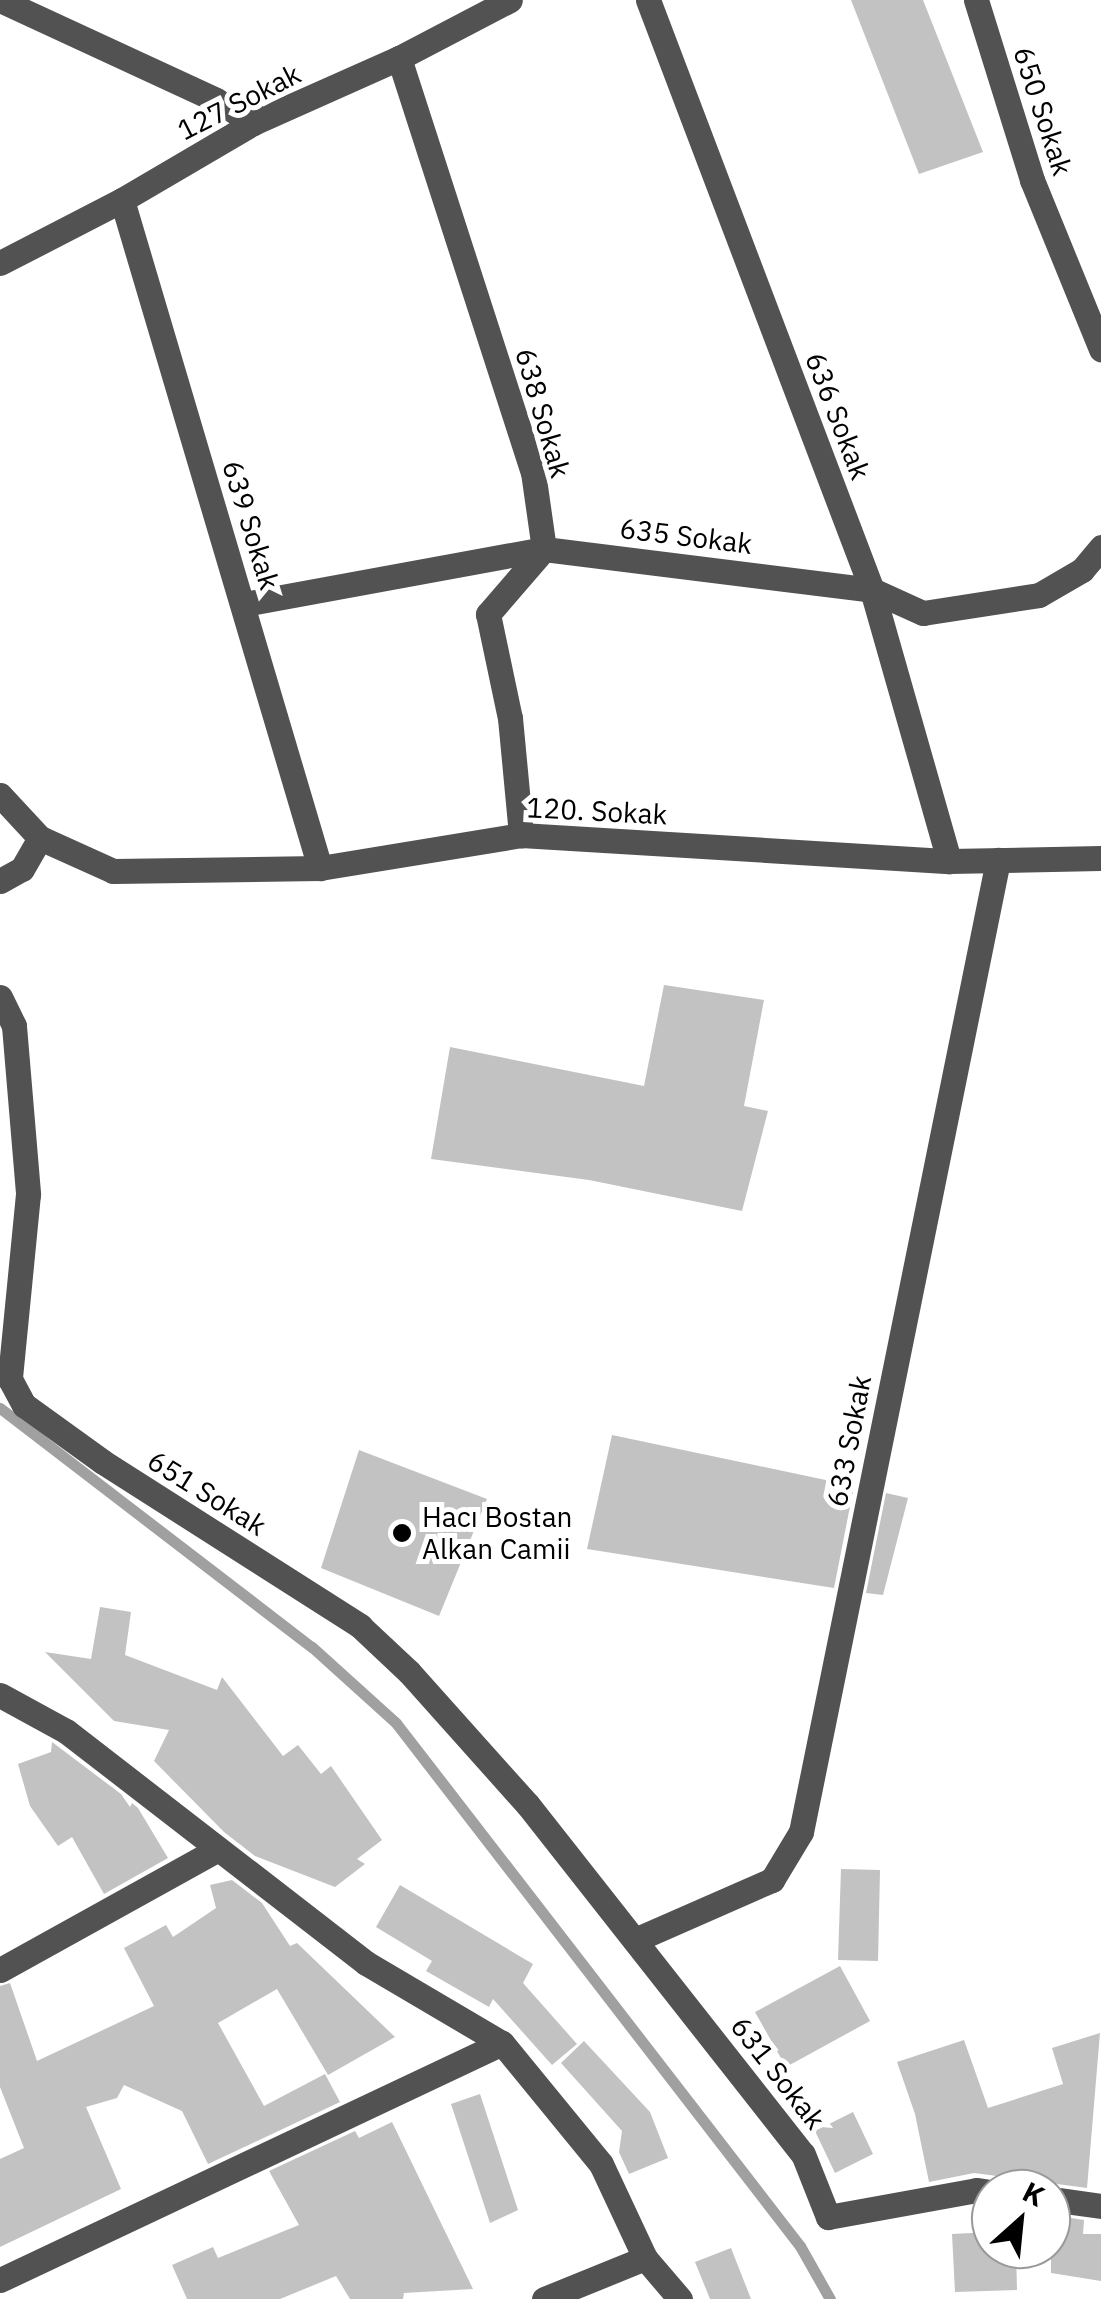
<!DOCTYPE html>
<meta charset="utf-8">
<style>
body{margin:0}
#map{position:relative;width:1101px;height:2299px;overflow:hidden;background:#fff;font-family:"IBM Plex Sans",sans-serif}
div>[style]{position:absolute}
.stream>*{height:11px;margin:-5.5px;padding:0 5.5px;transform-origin:5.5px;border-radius:5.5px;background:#a0a0a0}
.building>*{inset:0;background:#c2c2c2}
.minor>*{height:25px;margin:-12.5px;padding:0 12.5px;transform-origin:12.5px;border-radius:12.5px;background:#525252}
.dots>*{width:28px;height:28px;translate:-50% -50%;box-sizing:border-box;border:5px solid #fff;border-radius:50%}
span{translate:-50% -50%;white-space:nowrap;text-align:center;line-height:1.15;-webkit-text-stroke:10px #fff;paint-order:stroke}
.street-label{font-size:28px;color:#000}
.poi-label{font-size:28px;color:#000}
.left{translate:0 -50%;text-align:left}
.north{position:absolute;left:971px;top:2169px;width:100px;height:100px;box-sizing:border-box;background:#fff;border:2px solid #999;border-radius:50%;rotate:27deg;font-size:28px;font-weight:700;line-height:40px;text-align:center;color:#000}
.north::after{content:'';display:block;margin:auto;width:35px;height:45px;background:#000;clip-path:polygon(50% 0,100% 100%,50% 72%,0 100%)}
</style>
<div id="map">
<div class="stream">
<i style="left:0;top:1408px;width:393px;rotate:37.5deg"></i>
<i style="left:312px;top:1647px;width:113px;rotate:42.1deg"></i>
<i style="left:396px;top:1723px;width:661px;rotate:52.32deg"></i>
<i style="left:800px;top:2246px;width:61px;rotate:60.5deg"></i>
</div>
<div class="building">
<i style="clip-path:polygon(851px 0,923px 0,983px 152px,919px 174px)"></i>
<i style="clip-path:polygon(664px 985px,764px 1000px,744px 1106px,768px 1111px,742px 1211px,589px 1180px,431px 1159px,450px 1047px,644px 1086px)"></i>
<i style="clip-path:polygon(612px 1435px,854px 1486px,834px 1588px,587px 1549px)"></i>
<i style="clip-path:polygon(359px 1450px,487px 1499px,439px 1616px,321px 1568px)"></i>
<i style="clip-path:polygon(886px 1493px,908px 1498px,883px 1595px,866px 1593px)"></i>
<i style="clip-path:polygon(100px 1607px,131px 1612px,125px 1655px,217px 1690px,222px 1677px,283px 1756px,298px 1745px,321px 1774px,331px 1766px,382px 1840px,357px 1859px,365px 1864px,335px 1887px,255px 1856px,224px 1832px,154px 1761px,169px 1730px,114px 1721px,45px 1652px,91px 1659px)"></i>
<i style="clip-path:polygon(52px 1742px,121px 1794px,130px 1807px,132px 1803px,138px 1808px,168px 1858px,104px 1894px,72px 1837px,58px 1846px,30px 1806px,18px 1764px,51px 1752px)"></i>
<i style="clip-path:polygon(841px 1869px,880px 1870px,878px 1961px,838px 1960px)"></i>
<i style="clip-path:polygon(232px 1880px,262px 1903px,290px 1946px,297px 1943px,395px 2037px,328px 2075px,277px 1989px,218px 2023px,264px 2106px,325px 2074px,340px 2102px,208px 2164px,182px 2111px,124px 2085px,117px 2098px,86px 2107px,121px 2189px,0 2247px,0 2159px,24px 2148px,0 2087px,0 1986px,10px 1983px,37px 2061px,154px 2006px,124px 1948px,166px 1925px,173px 1937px,216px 1908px,210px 1885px)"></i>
<i style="clip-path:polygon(400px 1885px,533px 1964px,523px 1983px,577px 2044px,552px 2065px,493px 1999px,489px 2007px,426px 1971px,432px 1961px,376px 1927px)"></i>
<i style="clip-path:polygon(840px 1966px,870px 2021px,786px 2067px,755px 2012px)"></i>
<i style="clip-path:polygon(1100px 2033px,1087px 2188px,974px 2173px,929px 2182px,915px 2114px,897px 2062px,964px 2040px,988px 2108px,1063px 2084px,1052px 2048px)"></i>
<i style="clip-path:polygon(584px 2041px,650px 2112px,668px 2158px,629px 2174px,619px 2152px,622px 2131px,561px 2063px)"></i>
<i style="clip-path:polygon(480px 2094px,518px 2210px,490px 2223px,451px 2104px)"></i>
<i style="clip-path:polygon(853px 2112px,873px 2154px,835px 2173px,815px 2131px)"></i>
<i style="clip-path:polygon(392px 2122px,473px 2289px,404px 2293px,403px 2299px,350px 2299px,336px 2276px,280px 2299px,187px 2299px,172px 2265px,213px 2247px,218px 2258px,299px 2225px,269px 2171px,355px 2131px,359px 2138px)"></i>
<i style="clip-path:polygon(1051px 2215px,1084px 2220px,1083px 2234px,1101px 2234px,1101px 2281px,1051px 2273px)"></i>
<i style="clip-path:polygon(991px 2232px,991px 2249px,1016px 2249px,1017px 2290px,955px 2292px,952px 2234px)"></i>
<i style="clip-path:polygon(731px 2248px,751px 2299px,710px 2299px,695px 2262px)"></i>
</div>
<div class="minor">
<i style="left:0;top:0;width:238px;rotate:24.8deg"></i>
<i style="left:216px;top:100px;width:44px;rotate:31.9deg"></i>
<i style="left:648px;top:0;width:631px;rotate:69.21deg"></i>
<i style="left:872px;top:590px;width:282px;rotate:74.1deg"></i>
<i style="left:976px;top:0;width:189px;rotate:72.7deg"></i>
<i style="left:1032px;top:180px;width:183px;rotate:67.8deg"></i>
<i style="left:399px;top:58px;width:435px;rotate:72.1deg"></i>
<i style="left:533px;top:472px;width:78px;rotate:81.9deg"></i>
<i style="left:544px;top:549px;width:86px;rotate:130.7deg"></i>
<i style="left:488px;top:614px;width:106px;rotate:78.1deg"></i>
<i style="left:510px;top:718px;width:118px;rotate:84.6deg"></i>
<i style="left:122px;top:200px;width:697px;rotate:73.49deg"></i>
<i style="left:0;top:263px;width:137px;rotate:-27.3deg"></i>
<i style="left:122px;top:200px;width:152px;rotate:-30.4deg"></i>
<i style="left:253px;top:123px;width:160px;rotate:-24deg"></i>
<i style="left:399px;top:58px;width:125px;rotate:-27.6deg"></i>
<i style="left:244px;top:604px;width:305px;rotate:-10.4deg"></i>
<i style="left:544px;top:549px;width:331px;rotate:7.1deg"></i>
<i style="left:872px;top:590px;width:56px;rotate:24.3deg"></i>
<i style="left:923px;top:613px;width:117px;rotate:-8.8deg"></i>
<i style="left:1039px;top:595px;width:50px;rotate:-30.2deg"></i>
<i style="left:1082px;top:570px;width:30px;rotate:-50deg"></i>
<i style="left:0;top:795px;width:59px;rotate:47.1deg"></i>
<i style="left:40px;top:838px;width:80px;rotate:24.3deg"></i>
<i style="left:113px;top:871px;width:207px;rotate:-0.8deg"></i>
<i style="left:320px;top:868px;width:204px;rotate:-9.3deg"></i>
<i style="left:521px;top:835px;width:429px;rotate:3.5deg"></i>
<i style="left:949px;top:861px;width:152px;rotate:-1.1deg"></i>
<i style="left:0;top:881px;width:25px;rotate:-29deg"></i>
<i style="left:22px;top:869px;width:36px;rotate:-60deg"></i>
<i style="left:0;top:997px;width:32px;rotate:64deg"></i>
<i style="left:14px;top:1026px;width:169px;rotate:85.2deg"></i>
<i style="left:28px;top:1194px;width:186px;rotate:95.6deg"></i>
<i style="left:10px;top:1379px;width:30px;rotate:62deg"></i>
<i style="left:24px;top:1405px;width:97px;rotate:35.8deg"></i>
<i style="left:103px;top:1462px;width:305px;rotate:32.5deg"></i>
<i style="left:360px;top:1626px;width:67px;rotate:43.2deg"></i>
<i style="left:409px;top:1672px;width:178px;rotate:48.2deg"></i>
<i style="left:528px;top:1805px;width:444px;rotate:51.8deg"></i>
<i style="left:803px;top:2154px;width:68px;rotate:68.4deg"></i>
<i style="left:828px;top:2217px;width:150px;rotate:-10.3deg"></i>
<i style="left:976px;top:2190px;width:15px;rotate:8deg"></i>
<i style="left:0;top:1695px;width:75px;rotate:28.6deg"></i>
<i style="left:66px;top:1731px;width:379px;rotate:37.7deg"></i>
<i style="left:366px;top:1963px;width:158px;rotate:30.5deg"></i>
<i style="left:502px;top:2043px;width:156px;rotate:50.7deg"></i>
<i style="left:601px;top:2164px;width:104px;rotate:64.9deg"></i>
<i style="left:645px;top:2258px;width:54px;rotate:49.5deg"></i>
<i style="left:635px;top:1940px;width:150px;rotate:-23.7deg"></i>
<i style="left:772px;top:1880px;width:56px;rotate:-58.9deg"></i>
<i style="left:801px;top:1832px;width:992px;rotate:-78.54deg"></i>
<i style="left:0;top:1970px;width:249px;rotate:-29deg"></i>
<i style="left:1051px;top:2199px;width:50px;rotate:8deg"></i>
<i style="left:0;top:2280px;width:555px;rotate:-25.27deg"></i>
<i style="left:544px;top:2299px;width:109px;rotate:-22.1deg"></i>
</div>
<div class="dots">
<i style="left:402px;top:1533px;background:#000"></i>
</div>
<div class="street-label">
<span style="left:239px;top:102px;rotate:-27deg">127 Sokak</span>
<span style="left:1043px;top:111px;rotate:72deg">650 Sokak</span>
<span style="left:543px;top:413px;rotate:74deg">638 Sokak</span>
<span style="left:838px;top:416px;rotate:69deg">636 Sokak</span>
<span style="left:251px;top:525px;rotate:73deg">639 Sokak</span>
<span style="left:686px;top:536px;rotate:7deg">635 Sokak</span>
<span style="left:597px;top:811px;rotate:3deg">120. Sokak</span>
<span style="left:849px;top:1441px;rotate:-79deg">633 Sokak</span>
<span style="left:207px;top:1493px;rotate:32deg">651 Sokak</span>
<span style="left:778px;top:2073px;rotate:52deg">631 Sokak</span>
</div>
<div class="poi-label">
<span class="left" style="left:422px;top:1533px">Hacı Bostan<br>Alkan Camii</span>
</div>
<div class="north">K</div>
</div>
